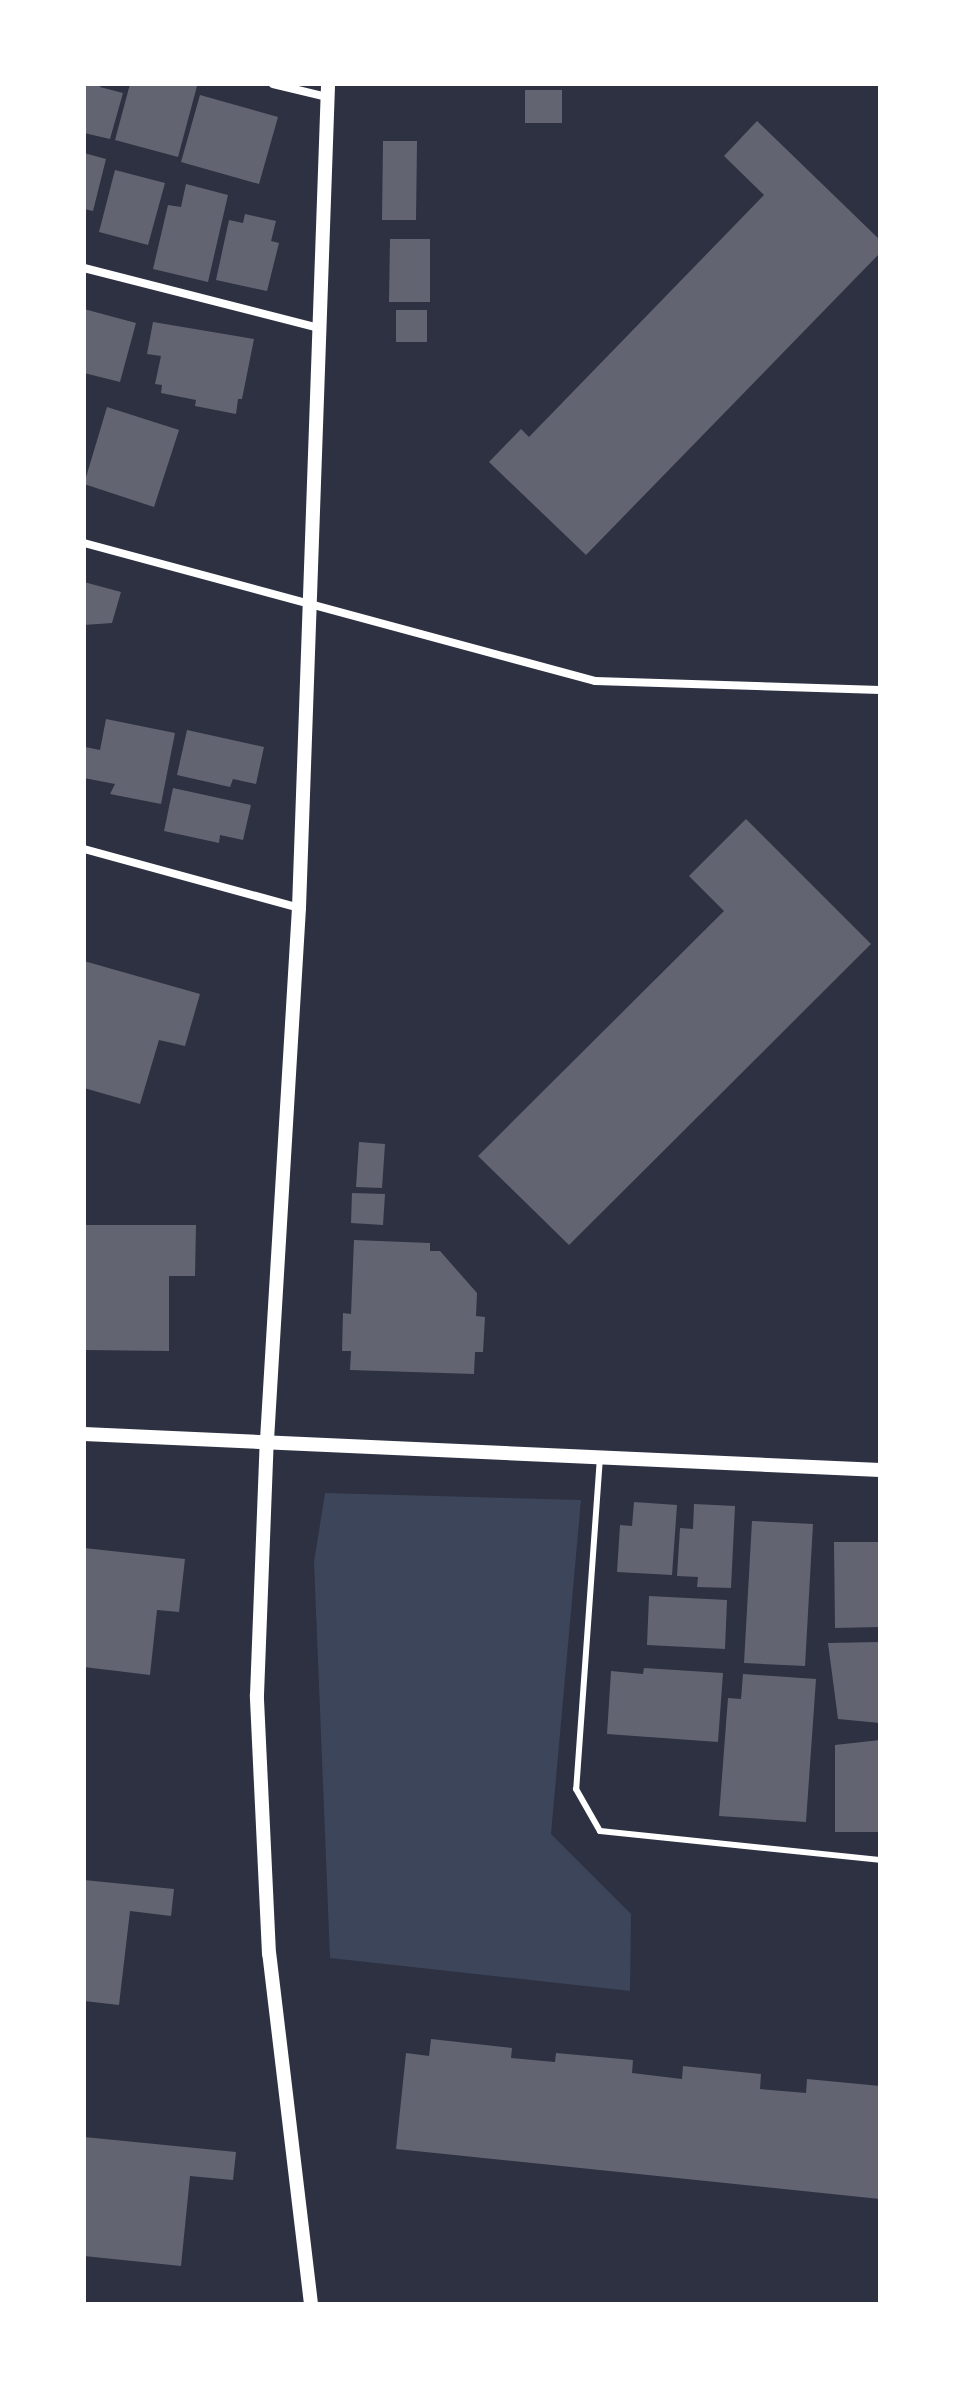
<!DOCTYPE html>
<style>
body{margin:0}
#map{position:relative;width:964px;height:2388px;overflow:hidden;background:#2d3142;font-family:"Source Serif 4",serif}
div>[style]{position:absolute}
.green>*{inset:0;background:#3c4559}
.building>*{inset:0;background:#626471}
.service>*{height:6px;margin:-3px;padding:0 3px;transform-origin:3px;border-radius:3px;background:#fff}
.minor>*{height:8px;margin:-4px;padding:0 4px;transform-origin:4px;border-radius:4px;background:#fff}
.tertiary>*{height:14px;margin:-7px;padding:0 7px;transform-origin:7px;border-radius:7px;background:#fff}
span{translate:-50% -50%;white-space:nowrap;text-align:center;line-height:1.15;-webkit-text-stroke:8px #fff;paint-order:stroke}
.frame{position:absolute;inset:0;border:86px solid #fff;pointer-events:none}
</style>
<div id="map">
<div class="green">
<i style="clip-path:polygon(325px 1493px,581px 1500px,551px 1834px,631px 1914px,630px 1991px,330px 1958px,314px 1562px)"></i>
</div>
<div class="building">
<i style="clip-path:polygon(84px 84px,101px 84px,100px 87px,123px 93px,110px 139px,84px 133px)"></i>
<i style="clip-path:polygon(130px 84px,197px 86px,178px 157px,115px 140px)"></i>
<i style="clip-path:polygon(525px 90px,562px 90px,562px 123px,525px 123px)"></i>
<i style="clip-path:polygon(200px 95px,278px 117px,259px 184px,181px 162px)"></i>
<i style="clip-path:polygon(757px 121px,880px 240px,880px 253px,586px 555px,489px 462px,521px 429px,529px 437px,764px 195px,724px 156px)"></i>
<i style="clip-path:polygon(383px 141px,417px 141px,416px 220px,382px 220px)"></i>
<i style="clip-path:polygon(84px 153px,106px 159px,93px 211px,84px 209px)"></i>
<i style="clip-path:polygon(115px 170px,165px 183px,148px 245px,99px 232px)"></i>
<i style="clip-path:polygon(186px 184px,228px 195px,208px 282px,153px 269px,168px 205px,181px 207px)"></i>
<i style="clip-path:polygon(245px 214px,276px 221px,271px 241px,279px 243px,267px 291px,216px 280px,229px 220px,243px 223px)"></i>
<i style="clip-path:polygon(390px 239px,430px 239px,430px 302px,389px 302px)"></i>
<i style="clip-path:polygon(84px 309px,136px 323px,120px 382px,84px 373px)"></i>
<i style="clip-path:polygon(396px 310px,427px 310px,427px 342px,396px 342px)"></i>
<i style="clip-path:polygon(153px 322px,254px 339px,242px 399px,238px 399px,236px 414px,195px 406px,196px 400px,161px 393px,162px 385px,155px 384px,161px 356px,147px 354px)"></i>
<i style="clip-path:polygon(107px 407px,179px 430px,154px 507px,84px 484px)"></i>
<i style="clip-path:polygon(84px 582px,121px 592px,112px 623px,84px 625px)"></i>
<i style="clip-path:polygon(106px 719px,175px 733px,161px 804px,110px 794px,115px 784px,84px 778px,85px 747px,100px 750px)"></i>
<i style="clip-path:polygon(187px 730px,264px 747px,256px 784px,233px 779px,230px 787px,177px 775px)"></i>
<i style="clip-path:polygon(173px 788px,251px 805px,243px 840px,220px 835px,219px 843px,164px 831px)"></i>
<i style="clip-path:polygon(746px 819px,871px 944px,569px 1245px,478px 1156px,724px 911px,689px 876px)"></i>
<i style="clip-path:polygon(84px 961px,200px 994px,185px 1046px,159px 1040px,140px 1104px,84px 1088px)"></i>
<i style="clip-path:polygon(359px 1142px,385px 1144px,382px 1188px,356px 1187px)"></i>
<i style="clip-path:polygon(352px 1193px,385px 1194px,383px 1225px,351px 1223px)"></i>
<i style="clip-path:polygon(84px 1225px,196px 1225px,195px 1276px,169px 1276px,169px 1351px,84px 1350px)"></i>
<i style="clip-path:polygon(354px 1240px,430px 1243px,430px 1251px,440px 1251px,477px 1293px,476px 1316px,485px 1317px,483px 1352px,475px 1352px,474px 1374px,350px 1370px,351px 1351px,342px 1351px,343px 1313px,351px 1314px)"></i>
<i style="clip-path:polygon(634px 1502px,677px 1505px,672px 1575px,617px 1572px,620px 1525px,632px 1526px)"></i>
<i style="clip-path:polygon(694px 1504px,735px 1506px,731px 1588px,697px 1587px,698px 1577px,677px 1576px,680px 1528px,693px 1529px)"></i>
<i style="clip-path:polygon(752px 1521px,813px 1524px,805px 1666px,744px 1663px)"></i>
<i style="clip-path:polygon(834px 1542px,879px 1542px,879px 1627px,835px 1628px)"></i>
<i style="clip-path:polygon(84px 1548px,185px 1559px,179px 1612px,157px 1610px,150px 1675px,84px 1667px)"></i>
<i style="clip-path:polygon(649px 1596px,727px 1600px,725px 1649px,647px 1645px)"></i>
<i style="clip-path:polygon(880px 1642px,880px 1723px,838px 1719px,828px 1643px)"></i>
<i style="clip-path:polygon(644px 1668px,723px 1673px,718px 1742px,607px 1734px,611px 1671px,643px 1674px)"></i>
<i style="clip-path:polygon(743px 1674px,816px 1679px,806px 1822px,719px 1816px,728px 1698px,741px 1699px)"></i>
<i style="clip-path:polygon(880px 1740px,880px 1832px,835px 1832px,835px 1745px)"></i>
<i style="clip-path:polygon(84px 1880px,174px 1889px,171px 1916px,130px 1911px,119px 2005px,84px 2001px)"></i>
<i style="clip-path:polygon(431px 2039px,512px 2048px,511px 2058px,555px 2062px,556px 2053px,633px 2060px,632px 2073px,682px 2079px,683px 2066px,761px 2074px,760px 2089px,806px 2093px,807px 2079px,880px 2086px,880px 2199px,396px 2149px,406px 2053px,429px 2056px)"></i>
<i style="clip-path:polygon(84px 2137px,236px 2152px,233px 2180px,190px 2176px,181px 2266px,84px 2256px)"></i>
</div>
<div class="service">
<i style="left:600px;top:1457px;width:333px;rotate:94.1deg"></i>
<i style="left:576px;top:1789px;width:48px;rotate:60.3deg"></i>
<i style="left:600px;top:1831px;width:281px;rotate:5.9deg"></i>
</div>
<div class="minor">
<i style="left:273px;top:84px;width:56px;rotate:13.5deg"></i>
<i style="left:84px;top:268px;width:244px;rotate:14.3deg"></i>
<i style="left:84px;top:543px;width:529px;rotate:15.11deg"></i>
<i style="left:595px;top:681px;width:285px;rotate:1.8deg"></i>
<i style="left:84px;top:849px;width:223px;rotate:15.3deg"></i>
</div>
<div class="tertiary">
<i style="left:84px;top:1434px;width:797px;rotate:2.59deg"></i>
<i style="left:311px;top:2304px;width:353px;rotate:-96.8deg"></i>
<i style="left:269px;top:1954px;width:259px;rotate:-92.7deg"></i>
<i style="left:257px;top:1695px;width:255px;rotate:-87.8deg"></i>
<i style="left:267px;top:1440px;width:533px;rotate:-86.56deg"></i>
<i style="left:299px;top:908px;width:825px;rotate:-87.98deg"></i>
</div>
<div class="frame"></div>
</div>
